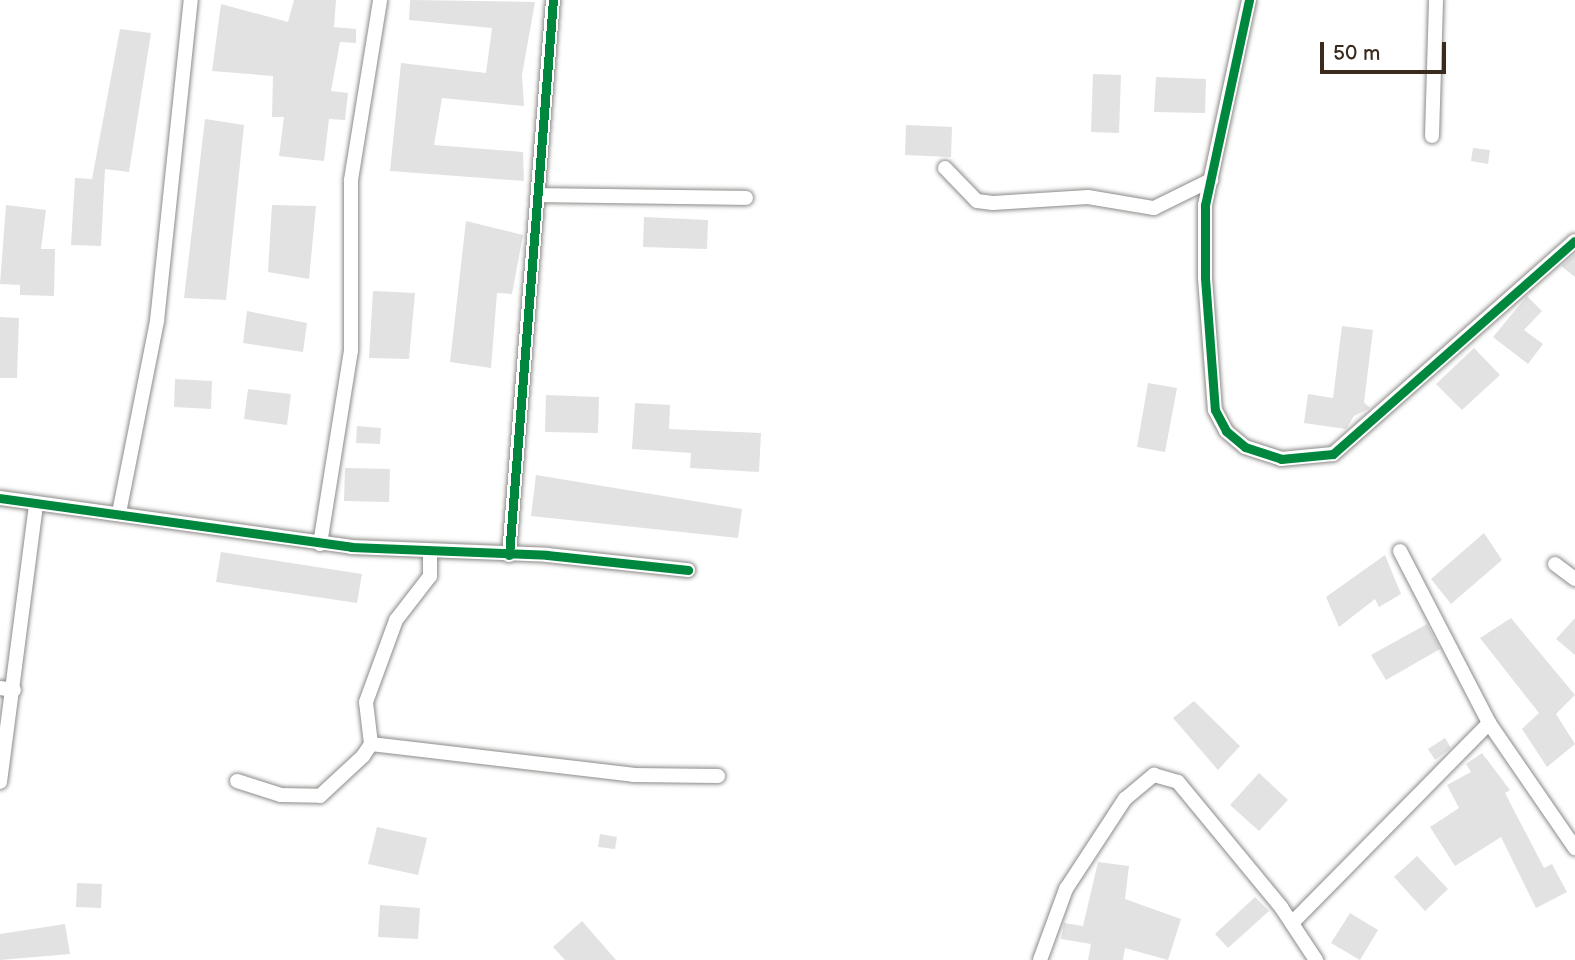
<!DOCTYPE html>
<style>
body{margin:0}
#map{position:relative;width:1575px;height:960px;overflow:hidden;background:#fff;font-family:"Balsamiq Sans",sans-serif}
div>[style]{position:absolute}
.building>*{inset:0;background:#e3e2e2}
.roads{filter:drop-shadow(0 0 2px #8e8b88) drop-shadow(0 0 2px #8e8b88)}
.minor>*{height:14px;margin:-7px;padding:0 7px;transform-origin:7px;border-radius:7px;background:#fff}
.cycleway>*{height:9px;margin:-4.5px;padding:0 4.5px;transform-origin:4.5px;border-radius:4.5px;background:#00873e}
span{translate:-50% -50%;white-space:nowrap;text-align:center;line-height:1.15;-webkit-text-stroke:6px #fff;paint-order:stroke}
.scale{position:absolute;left:1320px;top:42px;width:126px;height:32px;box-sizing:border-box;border:4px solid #3b2a1e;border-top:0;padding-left:9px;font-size:21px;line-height:24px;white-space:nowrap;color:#3b2a1e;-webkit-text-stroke:5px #fff;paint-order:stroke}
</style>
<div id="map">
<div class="building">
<i style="clip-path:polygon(294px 0,336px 0,334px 27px,356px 29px,356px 43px,340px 42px,331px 91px,348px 93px,345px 120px,329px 119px,324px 161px,279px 156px,284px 117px,272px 117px,273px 76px,212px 71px,221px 4px,288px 22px)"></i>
<i style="clip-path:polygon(410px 0,535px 2px,522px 75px,524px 106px,442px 98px,434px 145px,523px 152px,524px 181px,390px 171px,401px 63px,486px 73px,492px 28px,409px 20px)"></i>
<i style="clip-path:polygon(120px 29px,151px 33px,129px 172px,105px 169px,101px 246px,71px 245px,75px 178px,92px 179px)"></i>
<i style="clip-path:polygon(1093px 74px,1121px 75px,1119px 133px,1091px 132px)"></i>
<i style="clip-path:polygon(1156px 77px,1206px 79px,1205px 113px,1154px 112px)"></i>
<i style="clip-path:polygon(205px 119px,244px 125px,226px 300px,184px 298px)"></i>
<i style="clip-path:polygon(906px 125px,952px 127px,951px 157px,905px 155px)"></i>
<i style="clip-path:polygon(1473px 148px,1490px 150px,1488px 164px,1471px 161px)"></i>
<i style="clip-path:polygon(6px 205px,46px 210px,41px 249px,55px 249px,54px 296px,20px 295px,20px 285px,0 284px)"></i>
<i style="clip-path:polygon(272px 205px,316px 206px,309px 279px,268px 272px)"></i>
<i style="clip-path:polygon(644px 217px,708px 220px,707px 249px,643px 247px)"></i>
<i style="clip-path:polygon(466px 221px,523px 235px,512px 294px,497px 293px,491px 368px,450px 362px)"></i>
<i style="clip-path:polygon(1575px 254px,1575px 277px,1561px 266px)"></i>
<i style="clip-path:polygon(373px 291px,415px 293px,409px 359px,369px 358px)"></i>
<i style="clip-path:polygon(1527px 296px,1542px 311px,1524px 330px,1543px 344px,1528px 364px,1493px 337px)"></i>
<i style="clip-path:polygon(247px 311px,307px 323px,303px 352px,243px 343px)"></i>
<i style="clip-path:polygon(0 317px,19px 318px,17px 378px,0 378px)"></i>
<i style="clip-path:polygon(1342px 326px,1373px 330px,1364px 402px,1370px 408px,1354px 416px,1346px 429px,1304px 423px,1308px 394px,1333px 398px)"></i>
<i style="clip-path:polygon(1474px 348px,1500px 375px,1462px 410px,1436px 384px)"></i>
<i style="clip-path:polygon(175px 379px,212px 381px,211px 409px,174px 407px)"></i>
<i style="clip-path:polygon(1148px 383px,1177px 388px,1165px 452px,1137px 447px)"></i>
<i style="clip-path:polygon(248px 389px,291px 394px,287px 425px,244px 419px)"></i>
<i style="clip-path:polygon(546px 395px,599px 397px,598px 433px,545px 432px)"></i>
<i style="clip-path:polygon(635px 403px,670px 405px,669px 429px,761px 433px,759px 472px,690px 468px,691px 453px,632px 449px)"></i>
<i style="clip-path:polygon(357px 426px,381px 428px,380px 444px,356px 443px)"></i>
<i style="clip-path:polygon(345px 468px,390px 469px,389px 502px,344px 501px)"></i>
<i style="clip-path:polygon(536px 475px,742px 509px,738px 538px,531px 516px)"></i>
<i style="clip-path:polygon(1484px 533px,1502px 560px,1451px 604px,1431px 579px)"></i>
<i style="clip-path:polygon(221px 552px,362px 574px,357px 603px,216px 582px)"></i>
<i style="clip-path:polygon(1385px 555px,1401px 594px,1379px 607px,1375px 599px,1339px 627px,1326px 597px)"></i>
<i style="clip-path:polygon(1511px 618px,1575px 695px,1556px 714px,1575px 744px,1547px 767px,1522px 729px,1539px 713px,1480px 638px)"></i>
<i style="clip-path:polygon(1575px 618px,1575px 655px,1556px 639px)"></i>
<i style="clip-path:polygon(1427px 624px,1440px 649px,1386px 680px,1371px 655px)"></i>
<i style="clip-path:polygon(1194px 701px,1240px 746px,1218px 770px,1173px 718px)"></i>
<i style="clip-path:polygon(1445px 738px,1451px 748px,1435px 760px,1428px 749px)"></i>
<i style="clip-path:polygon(1482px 753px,1510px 790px,1505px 793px,1544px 868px,1552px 864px,1567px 892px,1536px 908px,1501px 837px,1455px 866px,1430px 827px,1459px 808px,1447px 785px,1471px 772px,1466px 764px)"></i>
<i style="clip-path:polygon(1259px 773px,1288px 800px,1259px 831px,1230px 805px)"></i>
<i style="clip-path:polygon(377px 827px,427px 838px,418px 875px,368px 864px)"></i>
<i style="clip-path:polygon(600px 834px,617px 837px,615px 849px,598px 847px)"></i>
<i style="clip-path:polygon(1417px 856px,1448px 889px,1425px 911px,1394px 877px)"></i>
<i style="clip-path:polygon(1098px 862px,1129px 866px,1125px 899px,1181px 919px,1168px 960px,1125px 948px,1123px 960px,1088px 960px,1091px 944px,1061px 939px,1064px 923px,1083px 926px)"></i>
<i style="clip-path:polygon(77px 883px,102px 884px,101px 908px,76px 907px)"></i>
<i style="clip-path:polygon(1255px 897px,1269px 911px,1228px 948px,1215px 934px)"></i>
<i style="clip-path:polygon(380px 905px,420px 908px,418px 939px,378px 937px)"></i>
<i style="clip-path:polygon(1350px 913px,1378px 930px,1360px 960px,1331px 943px)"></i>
<i style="clip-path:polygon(582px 921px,616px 960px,565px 960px,553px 947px)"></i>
<i style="clip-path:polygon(65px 924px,70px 954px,0 960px,0 934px)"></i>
</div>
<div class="roads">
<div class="minor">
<i style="left:1249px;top:0;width:210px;rotate:102.1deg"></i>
<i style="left:1205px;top:205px;width:73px;rotate:90deg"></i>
<i style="left:1205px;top:278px;width:132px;rotate:85.7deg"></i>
<i style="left:1215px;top:410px;width:24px;rotate:62deg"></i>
<i style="left:1226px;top:431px;width:25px;rotate:40deg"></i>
<i style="left:1245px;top:447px;width:38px;rotate:18deg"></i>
<i style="left:1281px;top:459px;width:52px;rotate:-5.5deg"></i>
<i style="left:1333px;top:454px;width:322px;rotate:-41.4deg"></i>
<i style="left:1432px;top:136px;width:136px;rotate:-88.3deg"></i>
<i style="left:945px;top:168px;width:46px;rotate:45.9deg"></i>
<i style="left:977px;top:201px;width:16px;rotate:7deg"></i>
<i style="left:993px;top:203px;width:95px;rotate:-3.6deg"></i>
<i style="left:1088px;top:197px;width:67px;rotate:9.5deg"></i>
<i style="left:1154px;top:208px;width:64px;rotate:-26.2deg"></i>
<i style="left:539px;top:195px;width:207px;rotate:0.8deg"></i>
<i style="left:0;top:498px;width:354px;rotate:7.9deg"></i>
<i style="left:351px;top:547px;width:196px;rotate:2.3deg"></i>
<i style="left:547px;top:555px;width:142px;rotate:6.1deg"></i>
<i style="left:119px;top:513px;width:196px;rotate:-78.8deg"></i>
<i style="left:157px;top:321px;width:323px;rotate:-84deg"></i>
<i style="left:320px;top:544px;width:196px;rotate:-80.9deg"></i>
<i style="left:351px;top:350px;width:170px;rotate:-90deg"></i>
<i style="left:351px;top:180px;width:182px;rotate:-80.8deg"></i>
<i style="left:1400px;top:551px;width:194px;rotate:62.6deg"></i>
<i style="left:1489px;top:723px;width:152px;rotate:55.5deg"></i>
<i style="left:509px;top:555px;width:557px;rotate:-85.47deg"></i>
<i style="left:1555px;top:564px;width:25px;rotate:37deg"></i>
<i style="left:0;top:688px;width:14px;rotate:8deg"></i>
<i style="left:371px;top:744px;width:264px;rotate:6.7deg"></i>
<i style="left:633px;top:775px;width:85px;rotate:0.7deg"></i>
<i style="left:237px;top:781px;width:46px;rotate:17.7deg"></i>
<i style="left:281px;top:795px;width:39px;rotate:1deg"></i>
<i style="left:320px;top:796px;width:59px;rotate:-42.9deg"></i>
<i style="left:363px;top:756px;width:14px;rotate:-56deg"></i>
<i style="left:371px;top:744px;width:42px;rotate:-96.8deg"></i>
<i style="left:366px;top:702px;width:87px;rotate:-69.9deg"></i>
<i style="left:396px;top:620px;width:56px;rotate:-52.3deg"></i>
<i style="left:430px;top:576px;width:23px;rotate:-90deg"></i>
<i style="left:0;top:782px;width:280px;rotate:-82.6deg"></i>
<i style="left:1292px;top:923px;width:281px;rotate:-45.4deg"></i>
<i style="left:1040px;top:960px;width:76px;rotate:-69.9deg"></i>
<i style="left:1066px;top:889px;width:108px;rotate:-56.8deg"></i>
<i style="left:1125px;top:799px;width:38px;rotate:-40deg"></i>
<i style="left:1154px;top:775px;width:25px;rotate:16deg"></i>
<i style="left:1178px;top:782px;width:162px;rotate:50.5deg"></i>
<i style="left:1281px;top:907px;width:64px;rotate:56.6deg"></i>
</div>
</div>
<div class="cycleway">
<i style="left:1249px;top:0;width:210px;rotate:102.1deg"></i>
<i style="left:1205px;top:205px;width:73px;rotate:90deg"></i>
<i style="left:1205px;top:278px;width:132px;rotate:85.7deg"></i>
<i style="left:1215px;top:410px;width:24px;rotate:62deg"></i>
<i style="left:1226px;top:431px;width:25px;rotate:40deg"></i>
<i style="left:1245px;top:447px;width:38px;rotate:18deg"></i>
<i style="left:1281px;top:459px;width:52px;rotate:-5.5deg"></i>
<i style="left:1333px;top:454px;width:322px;rotate:-41.4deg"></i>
<i style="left:0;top:498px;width:354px;rotate:7.9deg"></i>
<i style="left:351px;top:547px;width:196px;rotate:2.3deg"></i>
<i style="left:547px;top:555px;width:142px;rotate:6.1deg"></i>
<i style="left:509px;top:555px;width:557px;rotate:-85.47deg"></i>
</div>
<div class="scale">50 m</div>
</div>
